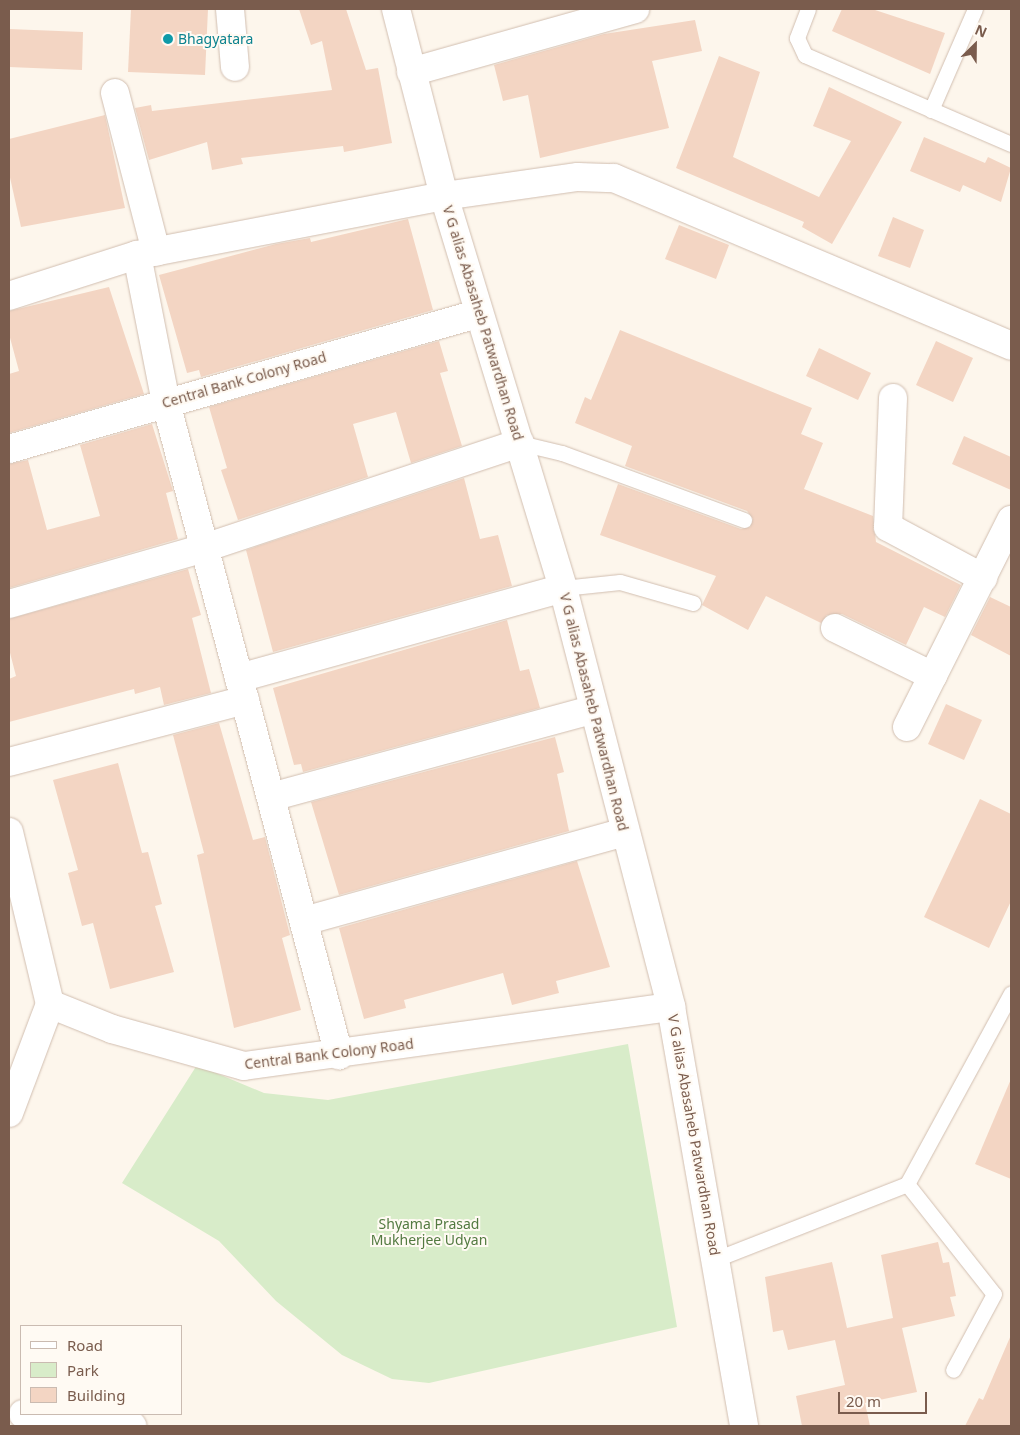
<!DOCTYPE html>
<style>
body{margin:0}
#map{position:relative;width:1020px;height:1435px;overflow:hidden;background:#fdf6ec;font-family:"Noto Sans",sans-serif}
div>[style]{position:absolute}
.green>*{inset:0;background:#d8ecc9}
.building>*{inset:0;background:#f3d5c3}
.roads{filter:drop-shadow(0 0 1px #d1beb0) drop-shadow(0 0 1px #d1beb0)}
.service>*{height:15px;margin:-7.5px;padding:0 7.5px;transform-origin:7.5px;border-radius:7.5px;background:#fff}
.minor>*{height:28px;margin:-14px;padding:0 14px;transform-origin:14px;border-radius:14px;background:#fff}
.tertiary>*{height:28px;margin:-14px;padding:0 14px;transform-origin:14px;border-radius:14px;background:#fff}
.dots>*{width:14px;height:14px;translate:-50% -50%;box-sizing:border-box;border:2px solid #fffaf3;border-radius:50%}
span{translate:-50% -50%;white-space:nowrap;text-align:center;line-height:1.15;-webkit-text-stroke:4px #fffaf3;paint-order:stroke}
.culture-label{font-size:14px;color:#0d838f}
.left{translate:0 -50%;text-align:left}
.street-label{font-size:14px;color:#7a5c4d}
.park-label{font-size:14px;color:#537a41}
.frame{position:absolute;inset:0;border:10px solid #7a5c4d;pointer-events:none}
.legend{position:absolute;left:20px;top:1325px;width:162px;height:90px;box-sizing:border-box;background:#fffaf3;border:1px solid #cabbb1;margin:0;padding:6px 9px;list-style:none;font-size:15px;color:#7a5c4d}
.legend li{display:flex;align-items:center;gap:10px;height:25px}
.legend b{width:25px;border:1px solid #cabbb1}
.north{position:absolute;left:950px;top:20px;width:50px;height:50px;-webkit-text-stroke:4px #fffaf3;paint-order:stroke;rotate:23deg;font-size:14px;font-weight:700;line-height:20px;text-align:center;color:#7a5c4d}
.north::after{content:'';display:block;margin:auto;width:18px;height:22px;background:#7a5c4d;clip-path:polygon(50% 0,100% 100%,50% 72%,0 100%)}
.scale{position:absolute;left:838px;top:1392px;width:89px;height:22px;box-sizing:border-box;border:2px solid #7a5c4d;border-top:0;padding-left:6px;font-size:15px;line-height:18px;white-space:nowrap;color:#7a5c4d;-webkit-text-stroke:4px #fffaf3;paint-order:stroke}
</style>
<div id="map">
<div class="green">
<i style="clip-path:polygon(628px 1044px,677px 1327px,429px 1383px,392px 1379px,342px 1355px,276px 1301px,219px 1241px,122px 1183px,197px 1065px,264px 1093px,328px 1100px)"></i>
</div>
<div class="building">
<i style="clip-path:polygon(131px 9px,208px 9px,205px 75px,128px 72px)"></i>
<i style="clip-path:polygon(299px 9px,346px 9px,366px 70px,378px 68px,392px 143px,344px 152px,343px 146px,241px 158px,243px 164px,212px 170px,207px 142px,149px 160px,135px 108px,151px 105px,152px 111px,332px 90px,322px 41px,311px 45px)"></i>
<i style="clip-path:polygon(842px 9px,872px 9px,945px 33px,930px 74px,832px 31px)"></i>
<i style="clip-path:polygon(695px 20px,702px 51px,652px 61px,669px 128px,540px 158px,528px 95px,503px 101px,494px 65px,604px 34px)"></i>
<i style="clip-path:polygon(9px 29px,83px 32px,82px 70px,9px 67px)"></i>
<i style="clip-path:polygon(719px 56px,760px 72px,733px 157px,819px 197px,851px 141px,813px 126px,829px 87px,902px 122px,832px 244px,802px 227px,804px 222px,676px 168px)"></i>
<i style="clip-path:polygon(105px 115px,125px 208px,21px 227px,9px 173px,9px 139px)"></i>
<i style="clip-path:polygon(924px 137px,985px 163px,988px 157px,1011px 168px,1001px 202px,963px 185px,960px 192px,910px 171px)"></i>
<i style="clip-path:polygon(893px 217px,924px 230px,910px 268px,878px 256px)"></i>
<i style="clip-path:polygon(408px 219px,433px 310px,201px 377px,199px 370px,187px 373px,159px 275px,276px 244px,310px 238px,311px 242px)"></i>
<i style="clip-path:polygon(679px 225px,729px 245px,716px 279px,665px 259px)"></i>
<i style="clip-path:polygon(109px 287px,144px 394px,9px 433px,9px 374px,19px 371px,9px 334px,9px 311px)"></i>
<i style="clip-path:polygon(620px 330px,812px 408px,801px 434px,823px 443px,804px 489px,873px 516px,876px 542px,961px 585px,945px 617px,924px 607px,906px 645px,842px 614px,827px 615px,821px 623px,766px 596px,748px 630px,702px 605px,716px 576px,600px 535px,618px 484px,741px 529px,750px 527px,753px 519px,747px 511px,625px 466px,632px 446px,575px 423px,585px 397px,591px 400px)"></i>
<i style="clip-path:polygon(439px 341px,448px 371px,440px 373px,462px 446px,411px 463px,396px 412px,353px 424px,368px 477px,238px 520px,221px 470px,227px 468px,209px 407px)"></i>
<i style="clip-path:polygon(936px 341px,973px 358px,953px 402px,916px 385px)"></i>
<i style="clip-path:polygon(819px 348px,871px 373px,858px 400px,806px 376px)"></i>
<i style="clip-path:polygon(152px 424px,173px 491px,166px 493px,178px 539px,9px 588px,9px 464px,28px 460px,47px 530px,100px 516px,80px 445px)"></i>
<i style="clip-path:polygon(964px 436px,1011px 457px,1011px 490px,952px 464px)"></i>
<i style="clip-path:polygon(464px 478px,480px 539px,498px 535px,512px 586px,273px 652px,246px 550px)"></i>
<i style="clip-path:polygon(188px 569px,201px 615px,192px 618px,211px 693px,164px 705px,160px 687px,135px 694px,134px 689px,9px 722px,9px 679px,16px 676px,9px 649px,9px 619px)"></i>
<i style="clip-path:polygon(990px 597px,1011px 607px,1011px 656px,971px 635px)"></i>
<i style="clip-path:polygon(507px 620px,520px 671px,529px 669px,540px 708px,303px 772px,301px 764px,294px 765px,273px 688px)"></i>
<i style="clip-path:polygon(946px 704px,982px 720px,964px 760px,928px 744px)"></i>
<i style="clip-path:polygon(219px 723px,253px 840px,265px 837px,290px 935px,282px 938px,301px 1010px,234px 1028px,197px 855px,204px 853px,173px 735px)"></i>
<i style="clip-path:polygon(555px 737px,564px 772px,557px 774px,569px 831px,339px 895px,311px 802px)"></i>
<i style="clip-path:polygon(118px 763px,142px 853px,148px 852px,162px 904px,155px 906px,174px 972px,110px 989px,93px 923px,82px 926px,68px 873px,78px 870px,53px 780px)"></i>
<i style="clip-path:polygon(980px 799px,1011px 814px,1011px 901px,989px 948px,924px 917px)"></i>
<i style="clip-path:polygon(577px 861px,610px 967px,556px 981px,559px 993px,512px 1005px,503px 973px,404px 1000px,406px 1008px,364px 1019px,339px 928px)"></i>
<i style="clip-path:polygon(1011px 1079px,1011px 1179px,975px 1164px)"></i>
<i style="clip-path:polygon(938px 1242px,943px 1263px,949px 1262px,956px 1296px,950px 1297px,955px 1316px,902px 1328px,917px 1392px,865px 1403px,870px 1426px,802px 1426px,796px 1396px,845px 1385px,835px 1340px,788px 1350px,783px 1330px,773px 1332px,765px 1277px,832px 1262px,847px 1328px,893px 1318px,881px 1255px)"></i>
<i style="clip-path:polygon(1011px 1335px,1011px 1426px,965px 1426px,979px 1398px,983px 1400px)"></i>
</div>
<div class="roads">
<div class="service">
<i style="left:808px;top:9px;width:31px;rotate:111deg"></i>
<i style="left:797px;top:38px;width:19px;rotate:65deg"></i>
<i style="left:805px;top:55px;width:224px;rotate:23.4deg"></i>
<i style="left:931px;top:110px;width:110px;rotate:-66.5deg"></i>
<i style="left:520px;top:443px;width:43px;rotate:13.4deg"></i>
<i style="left:562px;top:453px;width:194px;rotate:20.2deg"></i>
<i style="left:563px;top:588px;width:57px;rotate:-6deg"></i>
<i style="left:620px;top:582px;width:76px;rotate:16deg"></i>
<i style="left:907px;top:1184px;width:140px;rotate:51.7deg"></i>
<i style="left:994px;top:1294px;width:86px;rotate:118.3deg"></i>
<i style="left:716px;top:1259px;width:205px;rotate:-21.4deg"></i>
<i style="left:907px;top:1184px;width:217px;rotate:-61.4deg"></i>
</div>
<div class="minor">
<i style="left:230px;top:9px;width:58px;rotate:85.1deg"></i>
<i style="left:411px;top:72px;width:233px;rotate:-15.7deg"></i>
<i style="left:115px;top:93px;width:164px;rotate:75.5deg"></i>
<i style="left:137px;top:255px;width:151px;rotate:78.9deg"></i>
<i style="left:166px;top:403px;width:675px;rotate:75.14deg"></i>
<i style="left:9px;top:296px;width:134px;rotate:-17.8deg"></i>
<i style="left:137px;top:255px;width:313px;rotate:-10.9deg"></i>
<i style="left:444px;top:196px;width:135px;rotate:-8.1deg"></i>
<i style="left:578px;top:177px;width:36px;rotate:2deg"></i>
<i style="left:614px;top:178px;width:431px;rotate:22.9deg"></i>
<i style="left:893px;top:398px;width:129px;rotate:92.2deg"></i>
<i style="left:888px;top:527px;width:108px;rotate:28.2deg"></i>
<i style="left:9px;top:449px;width:489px;rotate:-16.1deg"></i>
<i style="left:9px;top:604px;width:203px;rotate:-16deg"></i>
<i style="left:204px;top:548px;width:333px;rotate:-18.4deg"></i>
<i style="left:835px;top:628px;width:109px;rotate:26.1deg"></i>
<i style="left:239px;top:678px;width:336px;rotate:-15.5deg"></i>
<i style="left:907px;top:727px;width:232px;rotate:-63.3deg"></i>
<i style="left:9px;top:762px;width:244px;rotate:-14.7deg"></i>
<i style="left:271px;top:797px;width:332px;rotate:-15.2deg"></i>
<i style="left:9px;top:832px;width:177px;rotate:76.6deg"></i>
<i style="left:50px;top:1004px;width:67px;rotate:22deg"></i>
<i style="left:112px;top:1029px;width:137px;rotate:15.7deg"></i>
<i style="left:244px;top:1066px;width:431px;rotate:-7.9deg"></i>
<i style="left:304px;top:921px;width:332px;rotate:-15.5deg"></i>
<i style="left:9px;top:1113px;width:116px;rotate:-69.4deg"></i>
<i style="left:23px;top:1414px;width:110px;rotate:6.3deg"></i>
</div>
<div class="tertiary">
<i style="left:396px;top:9px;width:193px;rotate:75.6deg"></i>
<i style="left:444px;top:196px;width:410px;rotate:73.1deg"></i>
<i style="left:563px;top:588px;width:433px;rotate:75.5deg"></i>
<i style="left:671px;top:1007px;width:425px;rotate:80.1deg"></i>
</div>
</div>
<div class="dots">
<i style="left:168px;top:39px;background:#0f9aa8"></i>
</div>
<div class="culture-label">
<span class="left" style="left:178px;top:39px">Bhagyatara</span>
</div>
<div class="street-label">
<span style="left:483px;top:323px;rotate:73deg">V G alias Abasaheb Patwardhan Road</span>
<span style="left:244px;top:380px;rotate:-16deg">Central Bank Colony Road</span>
<span style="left:594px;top:712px;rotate:76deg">V G alias Abasaheb Patwardhan Road</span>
<span style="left:329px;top:1054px;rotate:-7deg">Central Bank Colony Road</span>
<span style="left:694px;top:1135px;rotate:80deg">V G alias Abasaheb Patwardhan Road</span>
</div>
<div class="park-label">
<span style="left:429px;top:1232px">Shyama Prasad<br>Mukherjee Udyan</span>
</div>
<div class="frame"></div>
<ul class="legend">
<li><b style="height:6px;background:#fff"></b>Road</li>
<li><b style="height:14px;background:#d8ecc9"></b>Park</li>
<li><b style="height:14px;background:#f3d5c3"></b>Building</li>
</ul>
<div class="north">N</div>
<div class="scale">20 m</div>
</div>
